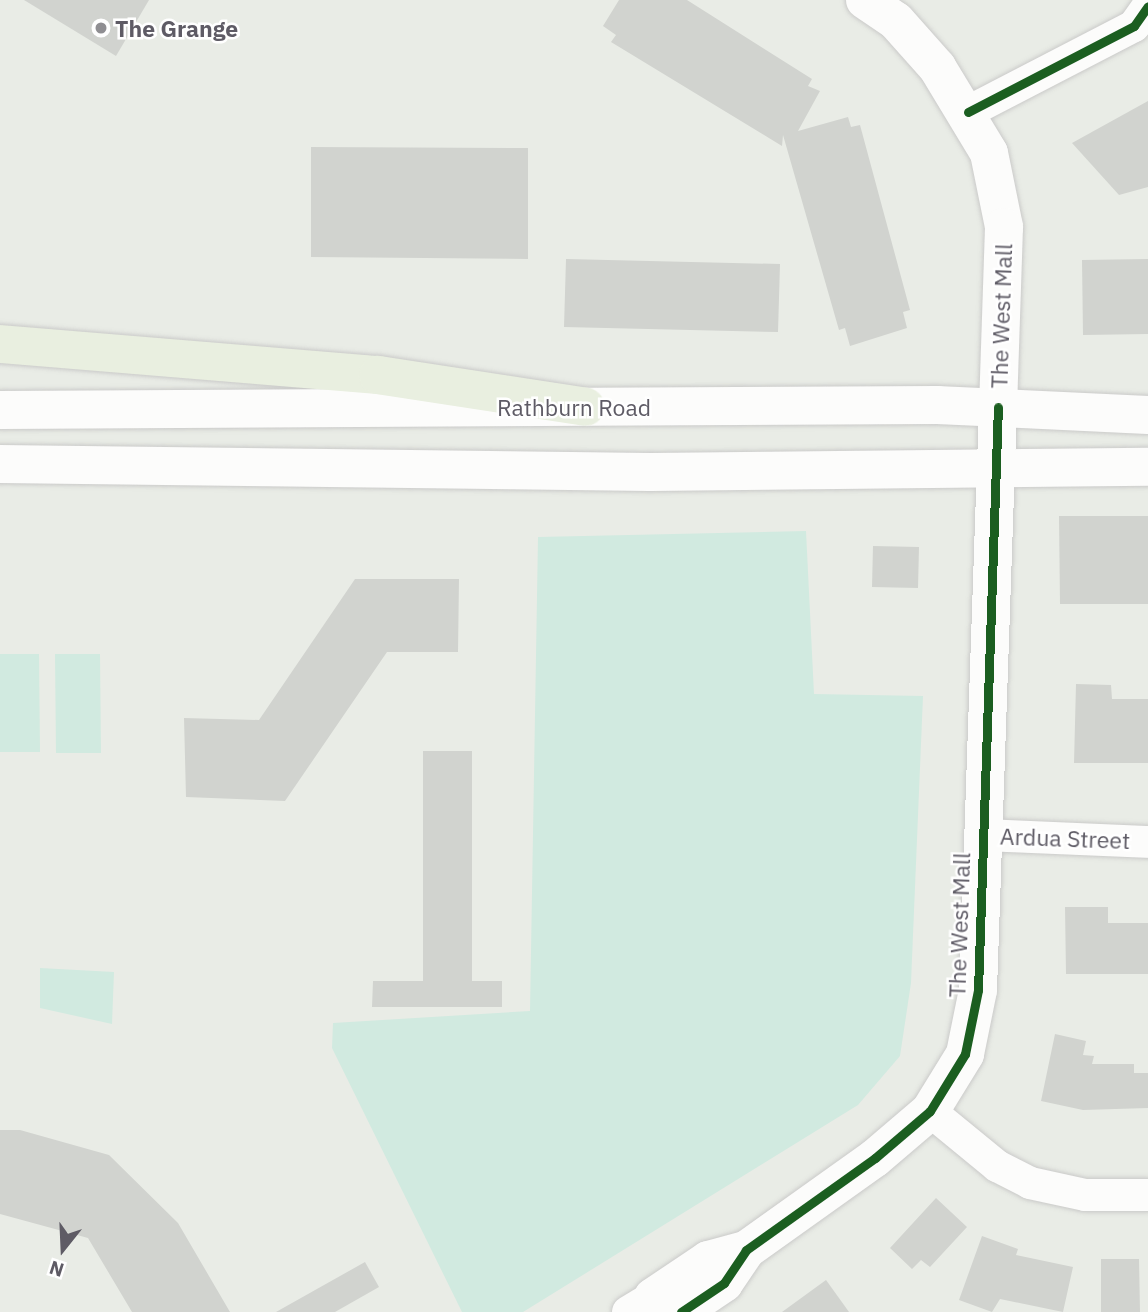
<!DOCTYPE html>
<style>
body{margin:0}
#map{position:relative;width:1148px;height:1312px;overflow:hidden;background:#e9ece6;font-family:"IBM Plex Sans",sans-serif}
div>[style]{position:absolute}
.green>*{inset:0;background:#d1eae0}
.building>*{inset:0;background:#d1d3cf}
.roads{filter:drop-shadow(0 0 2px #cacac9) drop-shadow(0 0 2px #cacac9)}
.minor>*{height:32px;margin:-16px;padding:0 16px;transform-origin:16px;border-radius:16px;background:#fcfcfb}
.tertiary>*{height:38px;margin:-19px;padding:0 19px;transform-origin:19px;border-radius:19px;background:#fcfcfb}
.secondary>*{height:38px;margin:-19px;padding:0 19px;transform-origin:19px;border-radius:19px;background:#fcfcfb}
.motorway>*{height:38px;margin:-19px;padding:0 19px;transform-origin:19px;border-radius:19px;background:#e9efe0}
.cycleway>*{height:9px;margin:-4.5px;padding:0 4.5px;transform-origin:4.5px;border-radius:4.5px;background:#1b5e20}
.dots>*{width:19px;height:19px;translate:-50% -50%;box-sizing:border-box;border:4px solid #fff;border-radius:50%}
span{translate:-50% -50%;white-space:nowrap;text-align:center;line-height:1.15;-webkit-text-stroke:5px #fff;paint-order:stroke}
.poi-label{font-size:23px;color:#5e5b65;font-weight:700}
.left{translate:0 -50%;text-align:left}
.street-label{font-size:23px;color:#5e5b65}
.north{position:absolute;left:28px;top:1214px;width:70px;height:70px;-webkit-text-stroke:5px #fff;paint-order:stroke;rotate:198deg;font-size:19px;font-weight:700;line-height:28px;text-align:center;color:#5e5b65}
.north::after{content:'';display:block;margin:auto;width:24px;height:32px;background:#5e5b65;clip-path:polygon(50% 0,100% 100%,50% 72%,0 100%)}
</style>
<div id="map">
<div class="green">
<i style="clip-path:polygon(806px 531px,814px 694px,923px 696px,911px 983px,900px 1056px,858px 1105px,523px 1312px,462px 1312px,332px 1048px,333px 1023px,530px 1011px,538px 537px)"></i>
<i style="clip-path:polygon(0 654px,39px 654px,40px 752px,0 752px)"></i>
<i style="clip-path:polygon(55px 654px,100px 654px,101px 753px,56px 753px)"></i>
<i style="clip-path:polygon(40px 968px,114px 972px,112px 1024px,40px 1008px)"></i>
</div>
<div class="building">
<i style="clip-path:polygon(24px 0,149px 0,116px 56px)"></i>
<i style="clip-path:polygon(619px 0,687px 0,812px 79px,808px 86px,820px 91px,798px 131px,848px 117px,851px 127px,860px 125px,910px 310px,903px 312px,907px 328px,850px 346px,845px 328px,839px 330px,783px 135px,782px 146px,611px 42px,616px 35px,603px 26px)"></i>
<i style="clip-path:polygon(1148px 101px,1148px 187px,1119px 195px,1072px 143px)"></i>
<i style="clip-path:polygon(311px 147px,528px 148px,528px 259px,311px 257px)"></i>
<i style="clip-path:polygon(566px 259px,780px 264px,778px 332px,564px 327px)"></i>
<i style="clip-path:polygon(1148px 259px,1148px 334px,1083px 335px,1082px 260px)"></i>
<i style="clip-path:polygon(1059px 516px,1148px 516px,1148px 604px,1060px 604px)"></i>
<i style="clip-path:polygon(873px 546px,919px 547px,918px 588px,872px 587px)"></i>
<i style="clip-path:polygon(355px 579px,459px 579px,458px 652px,387px 652px,285px 801px,186px 797px,184px 718px,259px 720px)"></i>
<i style="clip-path:polygon(1076px 684px,1111px 685px,1112px 699px,1148px 699px,1148px 763px,1074px 763px)"></i>
<i style="clip-path:polygon(423px 751px,472px 751px,472px 981px,502px 981px,502px 1007px,372px 1007px,373px 981px,423px 981px)"></i>
<i style="clip-path:polygon(1065px 907px,1108px 907px,1108px 923px,1148px 923px,1148px 974px,1066px 974px)"></i>
<i style="clip-path:polygon(1055px 1034px,1086px 1041px,1083px 1055px,1094px 1056px,1092px 1064px,1134px 1064px,1134px 1073px,1148px 1073px,1148px 1108px,1083px 1110px,1041px 1101px)"></i>
<i style="clip-path:polygon(0 1130px,20px 1130px,109px 1155px,178px 1223px,230px 1312px,132px 1312px,88px 1238px,0 1214px)"></i>
<i style="clip-path:polygon(936px 1198px,967px 1227px,930px 1267px,921px 1260px,912px 1269px,890px 1248px)"></i>
<i style="clip-path:polygon(982px 1236px,1018px 1249px,1016px 1255px,1073px 1267px,1063px 1312px,1000px 1299px,992px 1312px,959px 1300px)"></i>
<i style="clip-path:polygon(1101px 1259px,1139px 1259px,1140px 1312px,1101px 1312px)"></i>
<i style="clip-path:polygon(365px 1262px,379px 1287px,335px 1312px,276px 1312px)"></i>
<i style="clip-path:polygon(826px 1280px,849px 1312px,782px 1312px)"></i>
</div>
<div class="roads">
<div class="minor">
<i style="left:968px;top:112px;width:187px;rotate:-27.4deg"></i>
<i style="left:1134px;top:26px;width:24px;rotate:-55deg"></i>
<i style="left:982px;top:835px;width:166px;rotate:2.4deg"></i>
<i style="left:930px;top:1111px;width:87px;rotate:39.4deg"></i>
<i style="left:997px;top:1166px;width:37px;rotate:27deg"></i>
<i style="left:1030px;top:1183px;width:56px;rotate:12.3deg"></i>
<i style="left:1085px;top:1195px;width:63px"></i>
<i style="left:628px;top:1312px;width:29px;rotate:-31deg"></i>
</div>
<div class="tertiary">
<i style="left:665px;top:1312px;width:19px;rotate:-129deg"></i>
<i style="left:653px;top:1297px;width:66px;rotate:-33.9deg"></i>
<i style="left:708px;top:1260px;width:39px;rotate:-15deg"></i>
<i style="left:681px;top:1312px;width:52px;rotate:-34deg"></i>
<i style="left:724px;top:1283px;width:40px;rotate:-56deg"></i>
<i style="left:746px;top:1250px;width:158px;rotate:-35.5deg"></i>
<i style="left:875px;top:1158px;width:72px;rotate:-40.5deg"></i>
<i style="left:930px;top:1111px;width:67px;rotate:-58.4deg"></i>
<i style="left:965px;top:1054px;width:65px;rotate:-78.5deg"></i>
<i style="left:978px;top:990px;width:583px;rotate:-88.04deg"></i>
</div>
<div class="secondary">
<i style="left:865px;top:0;width:37px;rotate:34deg"></i>
<i style="left:896px;top:21px;width:62px;rotate:48.3deg"></i>
<i style="left:937px;top:67px;width:100px;rotate:58.8deg"></i>
<i style="left:989px;top:153px;width:76px;rotate:78.5deg"></i>
<i style="left:1004px;top:227px;width:180px;rotate:91.9deg"></i>
<i style="left:0;top:410px;width:937px;rotate:-0.31deg"></i>
<i style="left:937px;top:405px;width:211px;rotate:2.7deg"></i>
<i style="left:0;top:464px;width:650px;rotate:0.71deg"></i>
<i style="left:650px;top:472px;width:498px;rotate:-0.6deg"></i>
</div>
<div class="motorway">
<i style="left:0;top:344px;width:379px;rotate:4.7deg"></i>
<i style="left:378px;top:375px;width:210px;rotate:8.7deg"></i>
</div>
</div>
<div class="cycleway">
<i style="left:968px;top:112px;width:187px;rotate:-27.4deg"></i>
<i style="left:1134px;top:26px;width:24px;rotate:-55deg"></i>
<i style="left:681px;top:1312px;width:52px;rotate:-34deg"></i>
<i style="left:724px;top:1283px;width:40px;rotate:-56deg"></i>
<i style="left:746px;top:1250px;width:158px;rotate:-35.5deg"></i>
<i style="left:875px;top:1158px;width:72px;rotate:-40.5deg"></i>
<i style="left:930px;top:1111px;width:67px;rotate:-58.4deg"></i>
<i style="left:965px;top:1054px;width:65px;rotate:-78.5deg"></i>
<i style="left:978px;top:990px;width:583px;rotate:-88.04deg"></i>
</div>
<div class="dots">
<i style="left:101px;top:28px;background:#8f8e92"></i>
</div>
<div class="poi-label">
<span class="left" style="left:115px;top:28px">The Grange</span>
</div>
<div class="street-label">
<span style="left:1001px;top:316px;rotate:-88deg">The West Mall</span>
<span style="left:574px;top:407px">Rathburn Road</span>
<span style="left:1065px;top:838px;rotate:2deg">Ardua Street</span>
<span style="left:959px;top:925px;rotate:-88deg">The West Mall</span>
</div>
<div class="north">N</div>
</div>
